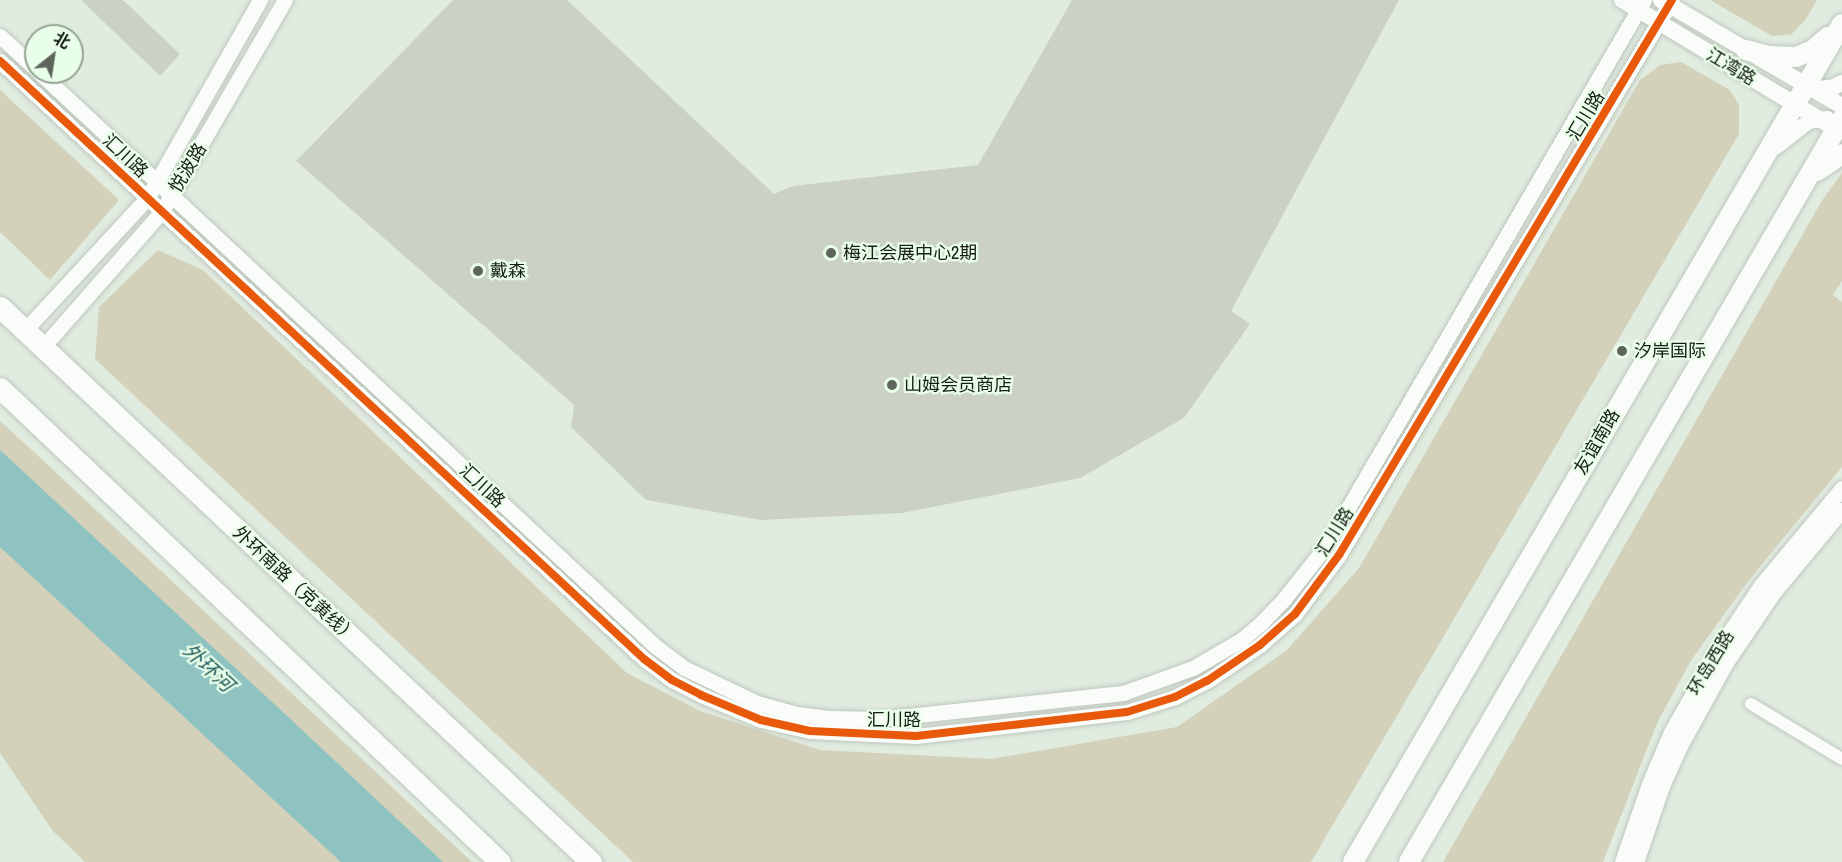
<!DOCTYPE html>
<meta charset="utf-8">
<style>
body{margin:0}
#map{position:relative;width:1842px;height:862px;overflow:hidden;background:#e1ece0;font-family:"Archivo Narrow","Noto Sans SC",sans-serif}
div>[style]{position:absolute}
.green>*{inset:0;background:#d3d1ba}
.water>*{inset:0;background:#8fc3c2}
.building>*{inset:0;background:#cbd1c7}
.roads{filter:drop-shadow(0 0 2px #bec7be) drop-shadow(0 0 2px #bec7be)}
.minor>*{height:12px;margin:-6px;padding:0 6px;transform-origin:6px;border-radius:6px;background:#fafcfa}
.tertiary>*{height:15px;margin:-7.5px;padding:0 7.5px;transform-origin:7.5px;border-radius:7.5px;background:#fafcfa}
.secondary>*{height:16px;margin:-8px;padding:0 8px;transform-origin:8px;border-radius:8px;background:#fafcfa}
.primary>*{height:20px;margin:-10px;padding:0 10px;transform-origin:10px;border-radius:10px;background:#fafcfa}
.trunk>*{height:21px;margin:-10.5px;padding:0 10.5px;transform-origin:10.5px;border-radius:10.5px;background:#fafcfa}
.cycleway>*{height:8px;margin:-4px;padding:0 4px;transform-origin:4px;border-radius:4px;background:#e8590c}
.dots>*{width:16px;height:16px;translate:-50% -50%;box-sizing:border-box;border:3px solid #e9fee8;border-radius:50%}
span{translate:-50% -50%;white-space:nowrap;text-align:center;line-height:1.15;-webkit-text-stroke:4.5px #e9fee8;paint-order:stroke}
.street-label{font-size:18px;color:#161d15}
.poi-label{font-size:18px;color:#161d15}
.left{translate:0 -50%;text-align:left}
.water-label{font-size:20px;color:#1f5a5d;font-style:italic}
.north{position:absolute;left:24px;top:24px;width:60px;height:60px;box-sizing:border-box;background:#e9fee8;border:2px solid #95a494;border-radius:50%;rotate:30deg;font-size:16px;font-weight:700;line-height:24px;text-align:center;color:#161d15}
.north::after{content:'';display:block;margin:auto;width:21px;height:27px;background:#5d655c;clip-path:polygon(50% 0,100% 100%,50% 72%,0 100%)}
</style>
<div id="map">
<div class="green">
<i style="clip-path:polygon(1710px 0,1817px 0,1806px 19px,1792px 34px,1772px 36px)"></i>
<i style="clip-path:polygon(1681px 62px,1730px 90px,1739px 105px,1739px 134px,1311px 862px,633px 862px,95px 359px,99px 307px,158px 250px,203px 270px,627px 673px,700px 711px,820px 750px,991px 759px,1177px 727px,1287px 650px,1359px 568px,1640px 80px,1660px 65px)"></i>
<i style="clip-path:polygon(0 90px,119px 200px,50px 280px,0 232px)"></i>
<i style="clip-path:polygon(1842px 173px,1842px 281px,1833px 295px,1842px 302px,1842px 467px,1749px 580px,1692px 659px,1658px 721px,1603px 862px,1443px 862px,1823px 199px)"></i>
<i style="clip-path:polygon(0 421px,34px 452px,472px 862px,85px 862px,52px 830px,0 753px)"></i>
</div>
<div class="water">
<i style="clip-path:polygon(0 450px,285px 714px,443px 862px,341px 862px,0 547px)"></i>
</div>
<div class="building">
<i style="clip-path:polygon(81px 0,123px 0,180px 54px,160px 76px)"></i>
<i style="clip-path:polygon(453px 0,567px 0,774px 194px,793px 186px,978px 165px,1072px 0,1399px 0,1231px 311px,1250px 324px,1184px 418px,1080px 478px,902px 513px,761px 520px,646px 500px,571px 427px,574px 405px,296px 161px)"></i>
</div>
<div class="roads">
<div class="minor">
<i style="left:1751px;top:704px;width:106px;rotate:31.1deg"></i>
</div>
<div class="tertiary">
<i style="left:0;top:36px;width:49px;rotate:42.5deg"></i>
<i style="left:0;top:61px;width:879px;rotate:42.88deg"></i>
<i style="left:644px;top:659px;width:35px;rotate:37deg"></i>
<i style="left:672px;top:680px;width:33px;rotate:27deg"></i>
<i style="left:701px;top:695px;width:65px;rotate:22.6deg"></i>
<i style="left:761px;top:720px;width:50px;rotate:12.7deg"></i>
<i style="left:810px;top:731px;width:106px;rotate:2.7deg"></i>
<i style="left:916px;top:736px;width:212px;rotate:-6.5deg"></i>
<i style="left:1127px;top:712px;width:50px;rotate:-17.4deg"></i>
<i style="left:1175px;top:697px;width:36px;rotate:-27deg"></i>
<i style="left:1207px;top:681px;width:64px;rotate:-34.2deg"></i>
<i style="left:1260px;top:645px;width:47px;rotate:-41.5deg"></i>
<i style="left:1295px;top:614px;width:74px;rotate:-53.3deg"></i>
<i style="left:1339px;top:555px;width:647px;rotate:-59.04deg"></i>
<i style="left:39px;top:72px;width:842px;rotate:42.98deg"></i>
<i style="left:655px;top:646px;width:36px;rotate:37deg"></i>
<i style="left:684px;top:668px;width:81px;rotate:25.6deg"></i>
<i style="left:757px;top:703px;width:41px;rotate:15.4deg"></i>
<i style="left:797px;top:714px;width:34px;rotate:7deg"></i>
<i style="left:831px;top:718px;width:49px;rotate:1.2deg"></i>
<i style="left:880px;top:719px;width:244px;rotate:-6.1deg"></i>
<i style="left:1123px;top:693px;width:74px;rotate:-19.7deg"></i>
<i style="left:1193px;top:668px;width:56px;rotate:-30.3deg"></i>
<i style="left:1241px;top:640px;width:26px;rotate:-40deg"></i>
<i style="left:1261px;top:623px;width:33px;rotate:-46deg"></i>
<i style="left:1284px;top:599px;width:68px;rotate:-51.6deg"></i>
<i style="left:1326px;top:546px;width:632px;rotate:-59.78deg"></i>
<i style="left:1776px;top:146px;width:41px;rotate:-38deg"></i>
<i style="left:1808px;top:121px;width:19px;rotate:-9deg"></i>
<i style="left:25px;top:330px;width:181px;rotate:-47.2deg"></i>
<i style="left:148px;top:197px;width:227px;rotate:-60.4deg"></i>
<i style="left:43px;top:347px;width:181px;rotate:-48.8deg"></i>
<i style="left:162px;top:211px;width:244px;rotate:-59.8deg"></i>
<i style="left:1622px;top:862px;width:83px;rotate:-70.9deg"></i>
<i style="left:1649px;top:784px;width:56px;rotate:-67.1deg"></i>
<i style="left:1671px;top:732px;width:93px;rotate:-60.4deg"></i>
<i style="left:1717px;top:651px;width:79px;rotate:-56.3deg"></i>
<i style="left:1761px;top:585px;width:126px;rotate:-50.1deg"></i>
<i style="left:1636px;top:862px;width:80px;rotate:-71.1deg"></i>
<i style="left:1662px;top:786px;width:44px;rotate:-65.8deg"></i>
<i style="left:1680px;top:746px;width:94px;rotate:-61.2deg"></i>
<i style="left:1725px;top:664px;width:86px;rotate:-55.9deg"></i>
<i style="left:1773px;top:593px;width:108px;rotate:-50.3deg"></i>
</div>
<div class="secondary">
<i style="left:1622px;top:0;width:250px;rotate:31.1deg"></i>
<i style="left:1661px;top:0;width:210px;rotate:30.4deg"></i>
<i style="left:1811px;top:90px;width:23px;rotate:-7deg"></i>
<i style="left:1834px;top:87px;width:9px;rotate:-27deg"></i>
</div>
<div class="primary">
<i style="left:1746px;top:50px;width:24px;rotate:15deg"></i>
<i style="left:1769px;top:56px;width:27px;rotate:2deg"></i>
<i style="left:1796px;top:57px;width:18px;rotate:-22deg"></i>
<i style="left:1813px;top:50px;width:20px;rotate:-41deg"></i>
<i style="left:1817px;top:171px;width:30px;rotate:-34deg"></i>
<i style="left:1353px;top:862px;width:970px;rotate:-59.74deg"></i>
<i style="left:1409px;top:862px;width:860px;rotate:-59.77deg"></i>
</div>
<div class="trunk">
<i style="left:0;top:307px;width:811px;rotate:43.2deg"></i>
<i style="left:0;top:388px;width:689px;rotate:43.47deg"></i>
</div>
</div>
<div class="cycleway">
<i style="left:0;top:61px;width:879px;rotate:42.88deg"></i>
<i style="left:644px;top:659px;width:35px;rotate:37deg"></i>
<i style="left:672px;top:680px;width:33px;rotate:27deg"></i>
<i style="left:701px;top:695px;width:65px;rotate:22.6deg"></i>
<i style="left:761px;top:720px;width:50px;rotate:12.7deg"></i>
<i style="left:810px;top:731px;width:106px;rotate:2.7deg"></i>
<i style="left:916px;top:736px;width:212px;rotate:-6.5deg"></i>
<i style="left:1127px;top:712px;width:50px;rotate:-17.4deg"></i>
<i style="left:1175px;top:697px;width:36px;rotate:-27deg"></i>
<i style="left:1207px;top:681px;width:64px;rotate:-34.2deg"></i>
<i style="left:1260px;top:645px;width:47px;rotate:-41.5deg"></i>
<i style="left:1295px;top:614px;width:74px;rotate:-53.3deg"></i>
<i style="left:1339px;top:555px;width:647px;rotate:-59.04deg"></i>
</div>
<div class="dots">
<i style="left:831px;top:253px;background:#5d655c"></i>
<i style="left:478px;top:271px;background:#5d655c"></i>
<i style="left:1622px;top:351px;background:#5d655c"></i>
<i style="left:892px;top:385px;background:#5d655c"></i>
</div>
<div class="street-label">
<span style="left:1731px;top:67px;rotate:31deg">江湾路</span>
<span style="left:1586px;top:116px;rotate:-59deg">汇川路</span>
<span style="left:125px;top:156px;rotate:43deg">汇川路</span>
<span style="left:188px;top:168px;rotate:-59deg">悦波路</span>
<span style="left:1597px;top:442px;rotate:-60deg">友谊南路</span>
<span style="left:482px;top:486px;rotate:43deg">汇川路</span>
<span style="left:1335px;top:532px;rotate:-58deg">汇川路</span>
<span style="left:295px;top:585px;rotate:43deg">外环南路（克黄线）</span>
<span style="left:1711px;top:663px;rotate:-59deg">环岛西路</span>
<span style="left:894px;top:720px">汇川路</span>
</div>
<div class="poi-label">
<span class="left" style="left:843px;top:253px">梅江会展中心2期</span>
<span class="left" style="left:490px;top:271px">戴森</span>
<span class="left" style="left:1634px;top:351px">汐岸国际</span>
<span class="left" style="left:904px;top:385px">山姆会员商店</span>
</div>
<div class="water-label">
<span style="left:209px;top:667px;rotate:43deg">外环河</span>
</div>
<div class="north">北</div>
</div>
